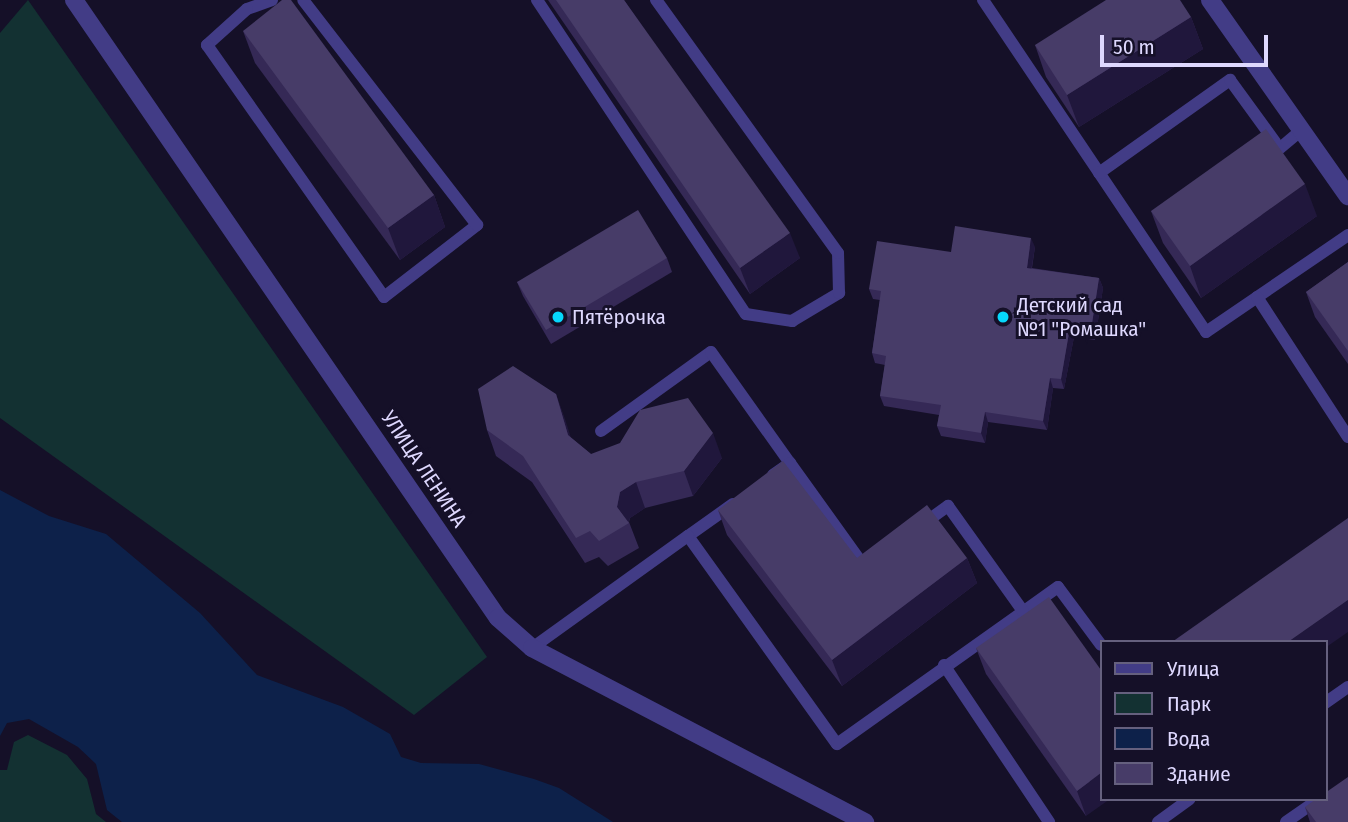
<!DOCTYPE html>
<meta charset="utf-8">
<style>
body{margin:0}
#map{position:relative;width:1348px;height:822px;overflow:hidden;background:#151028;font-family:"Fira Sans Condensed",sans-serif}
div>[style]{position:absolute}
.green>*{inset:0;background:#133132}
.water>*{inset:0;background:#0d214a}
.lane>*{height:12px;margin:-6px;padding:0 6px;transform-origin:6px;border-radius:6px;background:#423c86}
.street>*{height:18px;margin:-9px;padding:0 9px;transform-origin:9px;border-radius:9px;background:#423c86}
.wall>*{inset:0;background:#352956}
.shaded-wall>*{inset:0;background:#20173c}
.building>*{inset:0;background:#473c68}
.dots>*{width:19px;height:19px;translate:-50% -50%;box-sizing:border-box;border:4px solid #151028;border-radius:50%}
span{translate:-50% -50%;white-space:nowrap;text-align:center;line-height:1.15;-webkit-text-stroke:6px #151028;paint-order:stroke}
.poi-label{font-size:21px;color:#ded8fe}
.left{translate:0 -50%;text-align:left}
.street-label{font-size:21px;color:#ded8fe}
.legend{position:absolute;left:1100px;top:640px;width:228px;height:161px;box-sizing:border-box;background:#151028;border:2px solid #65607e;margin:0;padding:9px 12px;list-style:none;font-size:21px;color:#ded8fe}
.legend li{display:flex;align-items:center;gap:14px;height:35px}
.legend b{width:35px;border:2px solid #65607e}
.scale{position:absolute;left:1100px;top:35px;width:168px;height:32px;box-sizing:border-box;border:4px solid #ded8fe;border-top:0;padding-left:9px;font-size:21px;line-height:24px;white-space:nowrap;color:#ded8fe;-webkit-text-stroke:5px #151028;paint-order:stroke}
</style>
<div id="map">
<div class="green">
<i style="clip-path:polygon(28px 0,487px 657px,414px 715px,0 418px,0 33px)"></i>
<i style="clip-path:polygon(28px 735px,67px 755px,87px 779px,96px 814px,106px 822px,0 822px,0 770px,7px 770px,14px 742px)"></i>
</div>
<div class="water">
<i style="clip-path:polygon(0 490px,49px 516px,106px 534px,200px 613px,257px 675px,343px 707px,390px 734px,401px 757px,421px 763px,479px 764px,534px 779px,559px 788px,613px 822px,122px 822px,107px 810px,96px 764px,78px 747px,29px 719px,7px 723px,0 736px)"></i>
</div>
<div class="lane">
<i style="left:272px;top:0;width:27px;rotate:160deg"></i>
<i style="left:247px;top:9px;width:54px;rotate:138deg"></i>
<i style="left:207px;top:45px;width:308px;rotate:54.9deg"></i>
<i style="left:384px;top:297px;width:118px;rotate:-37.7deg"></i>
<i style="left:477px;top:225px;width:284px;rotate:-127.7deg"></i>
<i style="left:537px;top:0;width:377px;rotate:56.4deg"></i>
<i style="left:746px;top:314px;width:47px;rotate:8.7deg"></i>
<i style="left:792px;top:321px;width:55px;rotate:-30.8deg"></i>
<i style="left:839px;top:293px;width:40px;rotate:-91.4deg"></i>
<i style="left:838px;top:253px;width:312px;rotate:-125.7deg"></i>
<i style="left:983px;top:0;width:400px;rotate:56.1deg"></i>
<i style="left:1206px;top:332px;width:172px;rotate:-34.3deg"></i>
<i style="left:1279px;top:149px;width:30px;rotate:-40deg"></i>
<i style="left:1099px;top:173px;width:161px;rotate:-35.4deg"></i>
<i style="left:1230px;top:80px;width:77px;rotate:54deg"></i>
<i style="left:1257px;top:297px;width:167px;rotate:57deg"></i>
<i style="left:601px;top:431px;width:135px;rotate:-35.7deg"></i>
<i style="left:711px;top:352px;width:136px;rotate:54.6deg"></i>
<i style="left:773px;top:475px;width:21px;rotate:-35deg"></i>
<i style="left:790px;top:463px;width:127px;rotate:54.3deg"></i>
<i style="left:864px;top:566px;width:5px;rotate:-37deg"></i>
<i style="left:733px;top:504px;width:55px;rotate:144.6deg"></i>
<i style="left:688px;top:536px;width:256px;rotate:54.4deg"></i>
<i style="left:837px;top:744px;width:271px;rotate:-35.4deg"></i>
<i style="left:1058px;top:587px;width:72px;rotate:53.4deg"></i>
<i style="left:923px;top:524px;width:31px;rotate:-36deg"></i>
<i style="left:948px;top:506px;width:129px;rotate:54.5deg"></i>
<i style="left:532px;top:648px;width:192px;rotate:-35.7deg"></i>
<i style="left:944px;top:665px;width:189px;rotate:56.2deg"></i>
<i style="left:1325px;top:703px;width:28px;rotate:-35deg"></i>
<i style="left:1158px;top:822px;width:39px;rotate:-36deg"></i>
<i style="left:1286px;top:822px;width:40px;rotate:-34.9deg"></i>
</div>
<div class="street">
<i style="left:74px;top:0;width:749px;rotate:55.55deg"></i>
<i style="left:498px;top:618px;width:45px;rotate:41.4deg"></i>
<i style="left:532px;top:648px;width:376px;rotate:27.6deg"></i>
<i style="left:1210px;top:0;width:240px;rotate:54.9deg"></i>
</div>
<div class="wall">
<i style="clip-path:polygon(548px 0,624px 0,800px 258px,750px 294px)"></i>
<i style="clip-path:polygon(1191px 17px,1203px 49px,1079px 127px,1046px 77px,1035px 45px)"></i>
<i style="clip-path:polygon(243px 31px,434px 195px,445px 227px,400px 260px,255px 63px)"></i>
<i style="clip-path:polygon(1151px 211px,1317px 216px,1201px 298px,1163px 243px)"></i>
<i style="clip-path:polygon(1035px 247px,1032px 268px,1099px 278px,1103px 288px,1095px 340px,1074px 337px,1064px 389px,1053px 388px,1047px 430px,988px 422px,985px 443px,941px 436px,937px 426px,939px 415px,884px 406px,880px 396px,885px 365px,875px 363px,872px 353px,880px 300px,873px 299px,869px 289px,951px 252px)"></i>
<i style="clip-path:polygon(667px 258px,672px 272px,551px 344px,523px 296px,517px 282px)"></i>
<i style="clip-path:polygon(1348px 262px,1348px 364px,1315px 317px,1306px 292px)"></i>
<i style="clip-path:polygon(556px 394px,570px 437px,591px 454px,722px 458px,693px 496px,645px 508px,630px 518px,629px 522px,639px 548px,608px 566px,599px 557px,585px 563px,532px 482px,496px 456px,487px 430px)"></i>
<i style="clip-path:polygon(718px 510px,857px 558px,967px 558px,977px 583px,842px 686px,727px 535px)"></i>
<i style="clip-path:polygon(976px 648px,1101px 670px,1086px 816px,986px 674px)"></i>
<i style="clip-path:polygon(1305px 807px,1348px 822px,1310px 822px)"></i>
</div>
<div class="shaded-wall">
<i style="clip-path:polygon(1191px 17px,1203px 49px,1079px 127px,1067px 95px)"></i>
<i style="clip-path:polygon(1305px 184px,1317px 216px,1201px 298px,1190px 266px)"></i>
<i style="clip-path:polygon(434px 195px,445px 227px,400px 260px,388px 228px)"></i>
<i style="clip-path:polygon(790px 233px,800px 258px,750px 294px,740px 268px)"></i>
<i style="clip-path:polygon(1031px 238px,1035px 247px,1030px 277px,1027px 268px)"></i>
<i style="clip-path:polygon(1099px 278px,1103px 288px,1095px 340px,1091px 330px)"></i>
<i style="clip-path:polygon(1070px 327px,1074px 337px,1064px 389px,1061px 379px)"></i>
<i style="clip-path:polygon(1050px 378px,1053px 388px,1047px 430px,1043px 421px)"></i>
<i style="clip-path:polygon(556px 394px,565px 419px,578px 460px,568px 435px)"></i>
<i style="clip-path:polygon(985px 412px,988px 422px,985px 443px,981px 433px)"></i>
<i style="clip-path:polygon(713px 433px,722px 458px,693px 496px,684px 471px)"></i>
<i style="clip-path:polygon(636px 482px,645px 508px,630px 518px,628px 523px,617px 507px,620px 492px)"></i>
<i style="clip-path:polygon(967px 558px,977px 583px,842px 686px,832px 660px)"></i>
<i style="clip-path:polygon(1348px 600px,1348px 632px,1325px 648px,1325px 642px,1288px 642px)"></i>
<i style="clip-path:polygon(1101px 773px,1101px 799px,1110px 799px,1086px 816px,1077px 791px)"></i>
</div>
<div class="building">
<i style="clip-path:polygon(282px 0,291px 0,434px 195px,388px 228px,243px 31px)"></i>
<i style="clip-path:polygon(556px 0,624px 0,790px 233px,740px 268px)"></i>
<i style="clip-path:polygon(1106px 0,1180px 0,1191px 17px,1067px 95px,1035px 45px)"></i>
<i style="clip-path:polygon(1266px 129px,1305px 184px,1190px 266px,1151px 211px)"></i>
<i style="clip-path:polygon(638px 210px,667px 258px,546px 330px,517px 282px)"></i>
<i style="clip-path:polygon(955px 226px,1031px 238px,1027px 268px,1099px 278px,1091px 330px,1070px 327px,1061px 379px,1050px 378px,1043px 421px,985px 412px,981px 433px,937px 426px,941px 405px,880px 396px,886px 356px,872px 353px,881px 291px,869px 289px,877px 241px,951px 252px)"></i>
<i style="clip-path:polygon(1348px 262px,1348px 351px,1306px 292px)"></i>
<i style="clip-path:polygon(513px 366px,556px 394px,568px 435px,591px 454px,620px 443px,640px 410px,688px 398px,713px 433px,684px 471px,636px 482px,620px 492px,617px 507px,629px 523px,599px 541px,590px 531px,576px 538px,523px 456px,487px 430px,478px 389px)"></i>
<i style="clip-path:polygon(783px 461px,857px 558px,927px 505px,967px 558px,832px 660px,718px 510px)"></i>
<i style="clip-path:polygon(1348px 518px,1348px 600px,1288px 642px,1172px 642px)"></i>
<i style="clip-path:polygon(1049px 597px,1101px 670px,1101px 773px,1077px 791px,976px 648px)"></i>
<i style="clip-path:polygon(1348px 777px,1348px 822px,1316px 822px,1305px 807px,1316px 799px,1325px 799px,1325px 793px)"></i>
</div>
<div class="dots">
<i style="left:558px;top:317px;background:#06d7fc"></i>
<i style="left:1003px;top:317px;background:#06d7fc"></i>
</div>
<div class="poi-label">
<span class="left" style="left:1017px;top:317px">Детский сад<br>№1 "Ромашка"</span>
<span class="left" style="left:572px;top:317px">Пятёрочка</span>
</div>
<div class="street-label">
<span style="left:424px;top:469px;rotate:56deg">УЛИЦА ЛЕНИНА</span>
</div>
<ul class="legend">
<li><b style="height:9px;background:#423c86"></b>Улица</li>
<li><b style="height:19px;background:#133132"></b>Парк</li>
<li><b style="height:19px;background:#0d214a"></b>Вода</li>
<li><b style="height:19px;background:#473c68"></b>Здание</li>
</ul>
<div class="scale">50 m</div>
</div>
